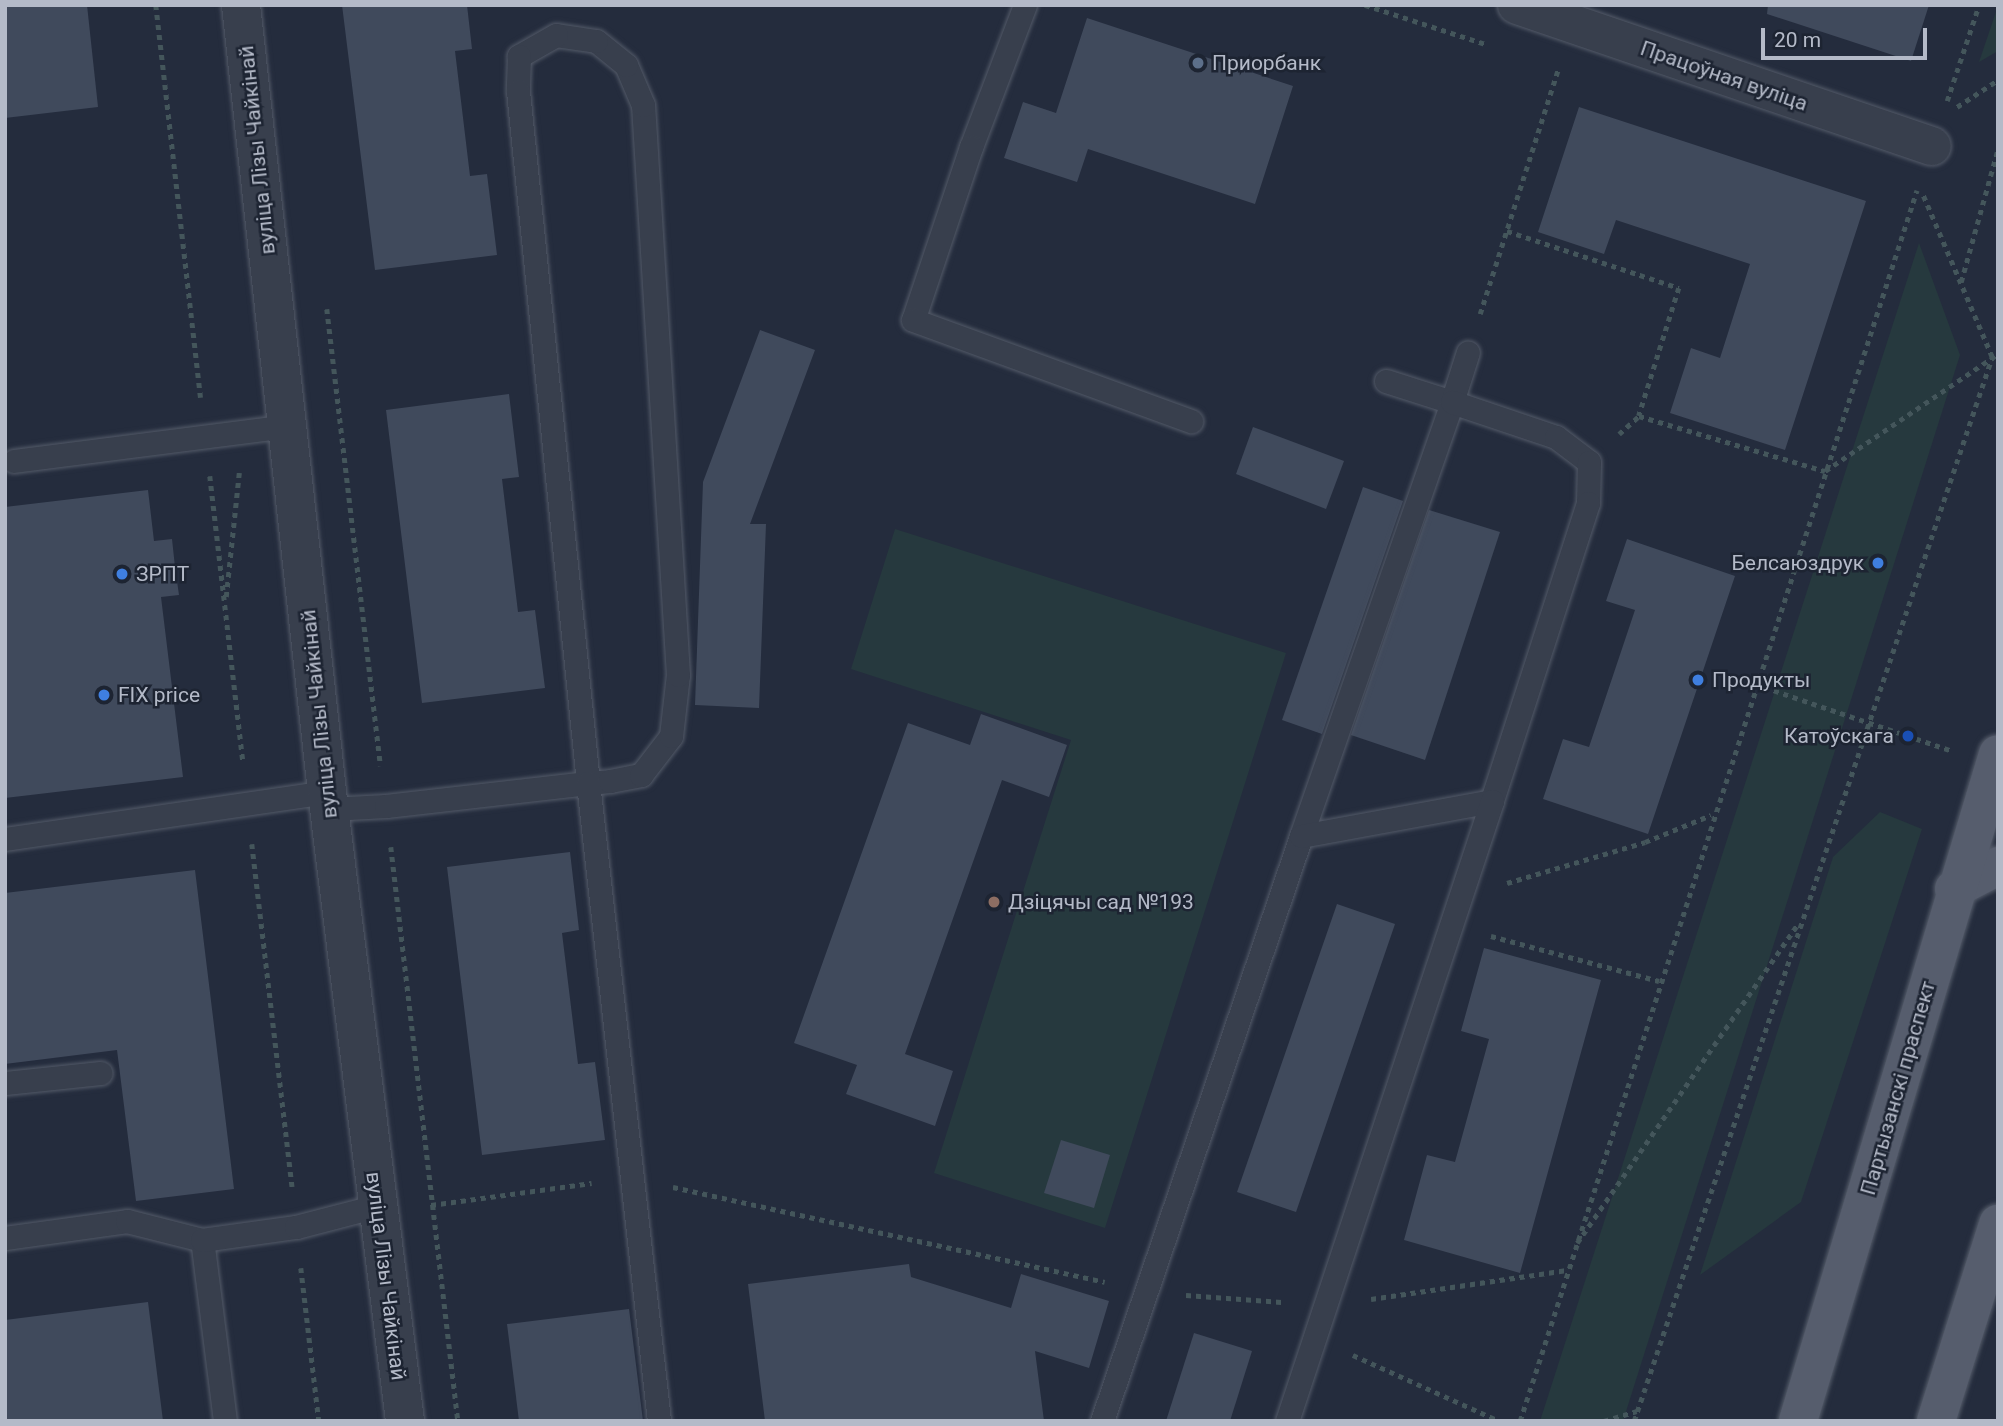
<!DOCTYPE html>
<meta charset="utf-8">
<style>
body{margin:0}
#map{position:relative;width:2003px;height:1426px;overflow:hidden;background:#242c3d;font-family:Roboto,sans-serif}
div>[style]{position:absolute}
.green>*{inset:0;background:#26393e}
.building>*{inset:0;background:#404a5c}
.path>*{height:4.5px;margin-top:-2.25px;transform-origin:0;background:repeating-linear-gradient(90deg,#44565b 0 5px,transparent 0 10px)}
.roads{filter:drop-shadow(0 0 2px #535a68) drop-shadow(0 0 2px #535a68)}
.service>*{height:23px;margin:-11.5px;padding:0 11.5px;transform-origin:11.5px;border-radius:11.5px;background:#383f4d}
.minor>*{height:38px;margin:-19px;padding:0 19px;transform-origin:19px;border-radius:19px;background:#383f4d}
.primary>*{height:38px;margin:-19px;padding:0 19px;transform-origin:19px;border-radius:19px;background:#565d6d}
.dots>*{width:19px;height:19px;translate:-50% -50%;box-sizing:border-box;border:4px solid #1d2432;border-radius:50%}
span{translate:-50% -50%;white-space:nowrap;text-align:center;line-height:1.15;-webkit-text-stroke:5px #1d2432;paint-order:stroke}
.poi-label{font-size:21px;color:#b4bac8}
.left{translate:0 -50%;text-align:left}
.right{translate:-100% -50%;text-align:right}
.street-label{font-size:21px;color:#b4bac8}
.frame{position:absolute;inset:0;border:7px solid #b4bac8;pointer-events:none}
.scale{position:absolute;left:1761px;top:28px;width:166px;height:32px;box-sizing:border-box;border:4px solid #b4bac8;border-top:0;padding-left:9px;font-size:21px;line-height:24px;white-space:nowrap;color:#b4bac8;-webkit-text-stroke:5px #1d2432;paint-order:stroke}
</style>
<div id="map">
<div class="green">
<i style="clip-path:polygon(1998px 6px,1998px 51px,1979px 62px)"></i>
<i style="clip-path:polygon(1919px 243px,1960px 355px,1623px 1421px,1540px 1421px)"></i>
<i style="clip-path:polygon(895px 529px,1286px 653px,1105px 1228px,934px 1173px,1071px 740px,851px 669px)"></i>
<i style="clip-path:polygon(1880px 812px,1922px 829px,1801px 1202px,1700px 1275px,1833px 857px)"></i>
</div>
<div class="building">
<i style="clip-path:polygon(5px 5px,87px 5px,98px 107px,5px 118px)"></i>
<i style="clip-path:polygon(342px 5px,467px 5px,472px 49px,455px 51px,470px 176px,487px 174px,497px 255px,375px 270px)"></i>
<i style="clip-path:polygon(1768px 5px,1929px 5px,1911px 61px,1767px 14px)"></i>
<i style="clip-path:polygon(1087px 18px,1293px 86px,1255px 204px,1088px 149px,1077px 182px,1004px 158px,1023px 102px,1056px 113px)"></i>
<i style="clip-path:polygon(1579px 107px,1866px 201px,1785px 450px,1670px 413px,1691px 348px,1720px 358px,1750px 264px,1616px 220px,1604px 254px,1538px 232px)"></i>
<i style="clip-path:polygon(760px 330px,815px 350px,750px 524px,766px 524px,759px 708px,695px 705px,703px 482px)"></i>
<i style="clip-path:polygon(509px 394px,519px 477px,502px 479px,518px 612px,535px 610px,545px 688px,422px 703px,386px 410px)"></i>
<i style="clip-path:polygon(1253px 427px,1344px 461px,1326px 509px,1236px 474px)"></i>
<i style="clip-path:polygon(1363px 487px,1403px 501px,1322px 734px,1282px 720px)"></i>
<i style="clip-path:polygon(148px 490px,154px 541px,172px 539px,175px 567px,179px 595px,161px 597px,183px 777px,5px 798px,5px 507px)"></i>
<i style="clip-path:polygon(1429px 510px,1500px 532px,1425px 760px,1351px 735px)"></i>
<i style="clip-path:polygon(1627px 539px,1735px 576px,1648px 834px,1543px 799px,1563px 739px,1589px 747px,1635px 610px,1606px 601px)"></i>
<i style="clip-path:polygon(981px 714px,1067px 745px,1049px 797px,1002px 780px,905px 1054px,953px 1071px,935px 1126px,846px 1094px,857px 1065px,794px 1043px,908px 723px,970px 745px)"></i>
<i style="clip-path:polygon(570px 852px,579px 930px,562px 933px,578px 1064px,595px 1062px,605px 1140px,482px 1155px,447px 867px)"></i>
<i style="clip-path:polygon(195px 870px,234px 1189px,136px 1201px,117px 1050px,5px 1064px,5px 893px)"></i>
<i style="clip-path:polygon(1337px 904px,1395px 924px,1296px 1212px,1237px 1192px)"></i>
<i style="clip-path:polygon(1484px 948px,1601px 980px,1520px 1273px,1404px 1240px,1427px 1155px,1455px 1162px,1489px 1039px,1461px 1031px)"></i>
<i style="clip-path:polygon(1061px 1140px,1110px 1155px,1094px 1208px,1044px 1193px)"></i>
<i style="clip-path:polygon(909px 1264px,911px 1277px,1011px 1308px,1021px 1274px,1109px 1301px,1089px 1368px,1035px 1351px,1044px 1421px,765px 1421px,748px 1284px)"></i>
<i style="clip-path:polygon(148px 1302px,163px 1421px,5px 1421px,5px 1320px)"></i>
<i style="clip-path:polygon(629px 1309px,643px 1421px,519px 1421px,507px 1324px)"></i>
<i style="clip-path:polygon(1194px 1333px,1252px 1351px,1230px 1421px,1166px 1421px)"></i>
</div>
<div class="path">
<i style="left:156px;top:5px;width:395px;rotate:83.5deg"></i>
<i style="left:1365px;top:5px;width:127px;rotate:17.9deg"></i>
<i style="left:1947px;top:101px;width:101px;rotate:-71.6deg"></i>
<i style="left:1957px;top:107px;width:49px;rotate:-33.4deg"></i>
<i style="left:1507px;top:231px;width:181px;rotate:18.3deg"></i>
<i style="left:1679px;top:288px;width:134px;rotate:107.4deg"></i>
<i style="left:1961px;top:282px;width:138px;rotate:-74.5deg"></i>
<i style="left:327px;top:309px;width:460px;rotate:83.3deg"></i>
<i style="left:1480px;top:314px;width:257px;rotate:-72.3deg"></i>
<i style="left:1619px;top:434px;width:27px;rotate:-42deg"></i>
<i style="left:1639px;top:416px;width:194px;rotate:16.5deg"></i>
<i style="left:1825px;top:471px;width:209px;rotate:-34.1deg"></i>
<i style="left:210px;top:476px;width:288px;rotate:83.4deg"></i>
<i style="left:226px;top:597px;width:125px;rotate:-84deg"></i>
<i style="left:1755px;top:684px;width:206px;rotate:18.7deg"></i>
<i style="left:252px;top:844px;width:345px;rotate:83.3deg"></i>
<i style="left:391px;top:847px;width:578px;rotate:83.34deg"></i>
<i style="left:1507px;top:883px;width:144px;rotate:-16.5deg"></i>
<i style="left:1645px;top:842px;width:71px;rotate:-22.2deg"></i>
<i style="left:1491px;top:936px;width:174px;rotate:15deg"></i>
<i style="left:673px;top:1187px;width:442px;rotate:12.4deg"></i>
<i style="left:431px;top:1205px;width:162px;rotate:-7.8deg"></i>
<i style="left:1577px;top:1243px;width:387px;rotate:-55.3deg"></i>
<i style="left:301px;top:1268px;width:154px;rotate:83.3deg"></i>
<i style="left:1186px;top:1295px;width:96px;rotate:4.2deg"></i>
<i style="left:1371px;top:1299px;width:198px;rotate:-8.4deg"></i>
<i style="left:1353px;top:1355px;width:160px;rotate:24.3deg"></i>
<i style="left:1520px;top:1421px;width:1293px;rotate:-72.13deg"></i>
<i style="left:1604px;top:1421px;width:34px;rotate:-17deg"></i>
<i style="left:1634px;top:1421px;width:1123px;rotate:-71.4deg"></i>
<i style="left:1992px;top:357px;width:178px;rotate:-113.1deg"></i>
</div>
<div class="roads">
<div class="service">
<i style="left:1025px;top:5px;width:152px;rotate:110.8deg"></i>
<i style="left:971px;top:147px;width:182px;rotate:108.5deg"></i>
<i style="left:913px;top:320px;width:296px;rotate:20deg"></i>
<i style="left:1386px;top:381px;width:69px;rotate:17.7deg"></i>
<i style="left:1452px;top:402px;width:52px;rotate:-72.3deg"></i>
<i style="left:14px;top:461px;width:275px;rotate:-7.3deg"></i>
<i style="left:329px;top:809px;width:57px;rotate:-3deg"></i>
<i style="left:386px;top:806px;width:203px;rotate:-6.5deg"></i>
<i style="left:588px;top:783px;width:22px;rotate:-5deg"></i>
<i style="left:610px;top:781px;width:32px;rotate:-11deg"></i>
<i style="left:641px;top:775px;width:49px;rotate:-52.4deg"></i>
<i style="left:671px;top:736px;width:61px;rotate:-83.5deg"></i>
<i style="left:678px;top:675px;width:571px;rotate:-93.51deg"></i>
<i style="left:643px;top:105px;width:43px;rotate:-113deg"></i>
<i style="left:626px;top:65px;width:38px;rotate:-141deg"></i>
<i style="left:596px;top:41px;width:40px;rotate:-171.5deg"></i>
<i style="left:556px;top:35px;width:43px;rotate:150.4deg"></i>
<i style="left:519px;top:56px;width:35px;rotate:92deg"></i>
<i style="left:518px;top:91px;width:696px;rotate:84.22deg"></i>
<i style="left:588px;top:783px;width:642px;rotate:83.65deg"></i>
<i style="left:5px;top:839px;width:325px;rotate:-8.3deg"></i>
<i style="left:5px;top:1083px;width:96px;rotate:-6deg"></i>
<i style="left:5px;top:1238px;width:123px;rotate:-7.9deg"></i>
<i style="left:127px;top:1221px;width:77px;rotate:14.2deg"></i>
<i style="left:225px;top:1421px;width:182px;rotate:-97.2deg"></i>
<i style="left:202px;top:1240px;width:95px;rotate:-7.9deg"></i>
<i style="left:296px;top:1227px;width:84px;rotate:-14.5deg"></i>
<i style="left:1102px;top:1421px;width:618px;rotate:-71.21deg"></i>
<i style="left:1301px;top:836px;width:460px;rotate:-70.8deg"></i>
<i style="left:1452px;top:402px;width:110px;rotate:18.6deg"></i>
<i style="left:1556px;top:437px;width:41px;rotate:37.1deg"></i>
<i style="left:1589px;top:462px;width:41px;rotate:91.4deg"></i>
<i style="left:1588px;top:503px;width:313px;rotate:107.9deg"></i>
<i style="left:1492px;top:801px;width:194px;rotate:169.6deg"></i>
<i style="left:1287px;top:1421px;width:653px;rotate:-71.7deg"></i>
</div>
<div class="minor">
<i style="left:241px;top:5px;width:792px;rotate:83.76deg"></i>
<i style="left:327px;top:792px;width:634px;rotate:82.93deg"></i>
<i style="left:1517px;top:5px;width:438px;rotate:18.8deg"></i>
</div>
<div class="primary">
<i style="left:1954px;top:889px;width:50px;rotate:-27.6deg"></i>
<i style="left:1798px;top:1421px;width:696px;rotate:-73.31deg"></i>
<i style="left:1936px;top:1421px;width:207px;rotate:-72.5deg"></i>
</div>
</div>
<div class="dots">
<i style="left:1198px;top:63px;background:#5c6f8a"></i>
<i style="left:1878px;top:563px;background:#3f7fe0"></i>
<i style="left:122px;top:574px;background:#3f7fe0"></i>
<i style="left:1698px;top:680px;background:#3f7fe0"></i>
<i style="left:104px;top:695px;background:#3f7fe0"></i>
<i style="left:1908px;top:736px;background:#1a4fb4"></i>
<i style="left:994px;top:902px;background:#8d6e63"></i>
</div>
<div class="poi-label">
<span class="left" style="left:1212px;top:63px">Приорбанк</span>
<span class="right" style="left:1864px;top:563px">Белсаюздрук</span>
<span class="left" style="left:136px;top:574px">ЗРПТ</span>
<span class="left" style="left:1712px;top:680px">Продукты</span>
<span class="left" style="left:118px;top:695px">FIX price</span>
<span class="right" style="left:1894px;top:736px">Катоўскага</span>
<span class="left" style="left:1008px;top:902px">Дзіцячы сад №193</span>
</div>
<div class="street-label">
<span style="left:1724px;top:76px;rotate:19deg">Працоўная вуліца</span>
<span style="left:257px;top:150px;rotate:-96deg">вуліца Лізы Чайкінай</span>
<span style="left:319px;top:714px;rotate:-96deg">вуліца Лізы Чайкінай</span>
<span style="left:1898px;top:1088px;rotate:-74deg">Партызанскі праспект</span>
<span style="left:386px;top:1276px;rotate:83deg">вуліца Лізы Чайкінай</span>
</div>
<div class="frame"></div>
<div class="scale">20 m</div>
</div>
